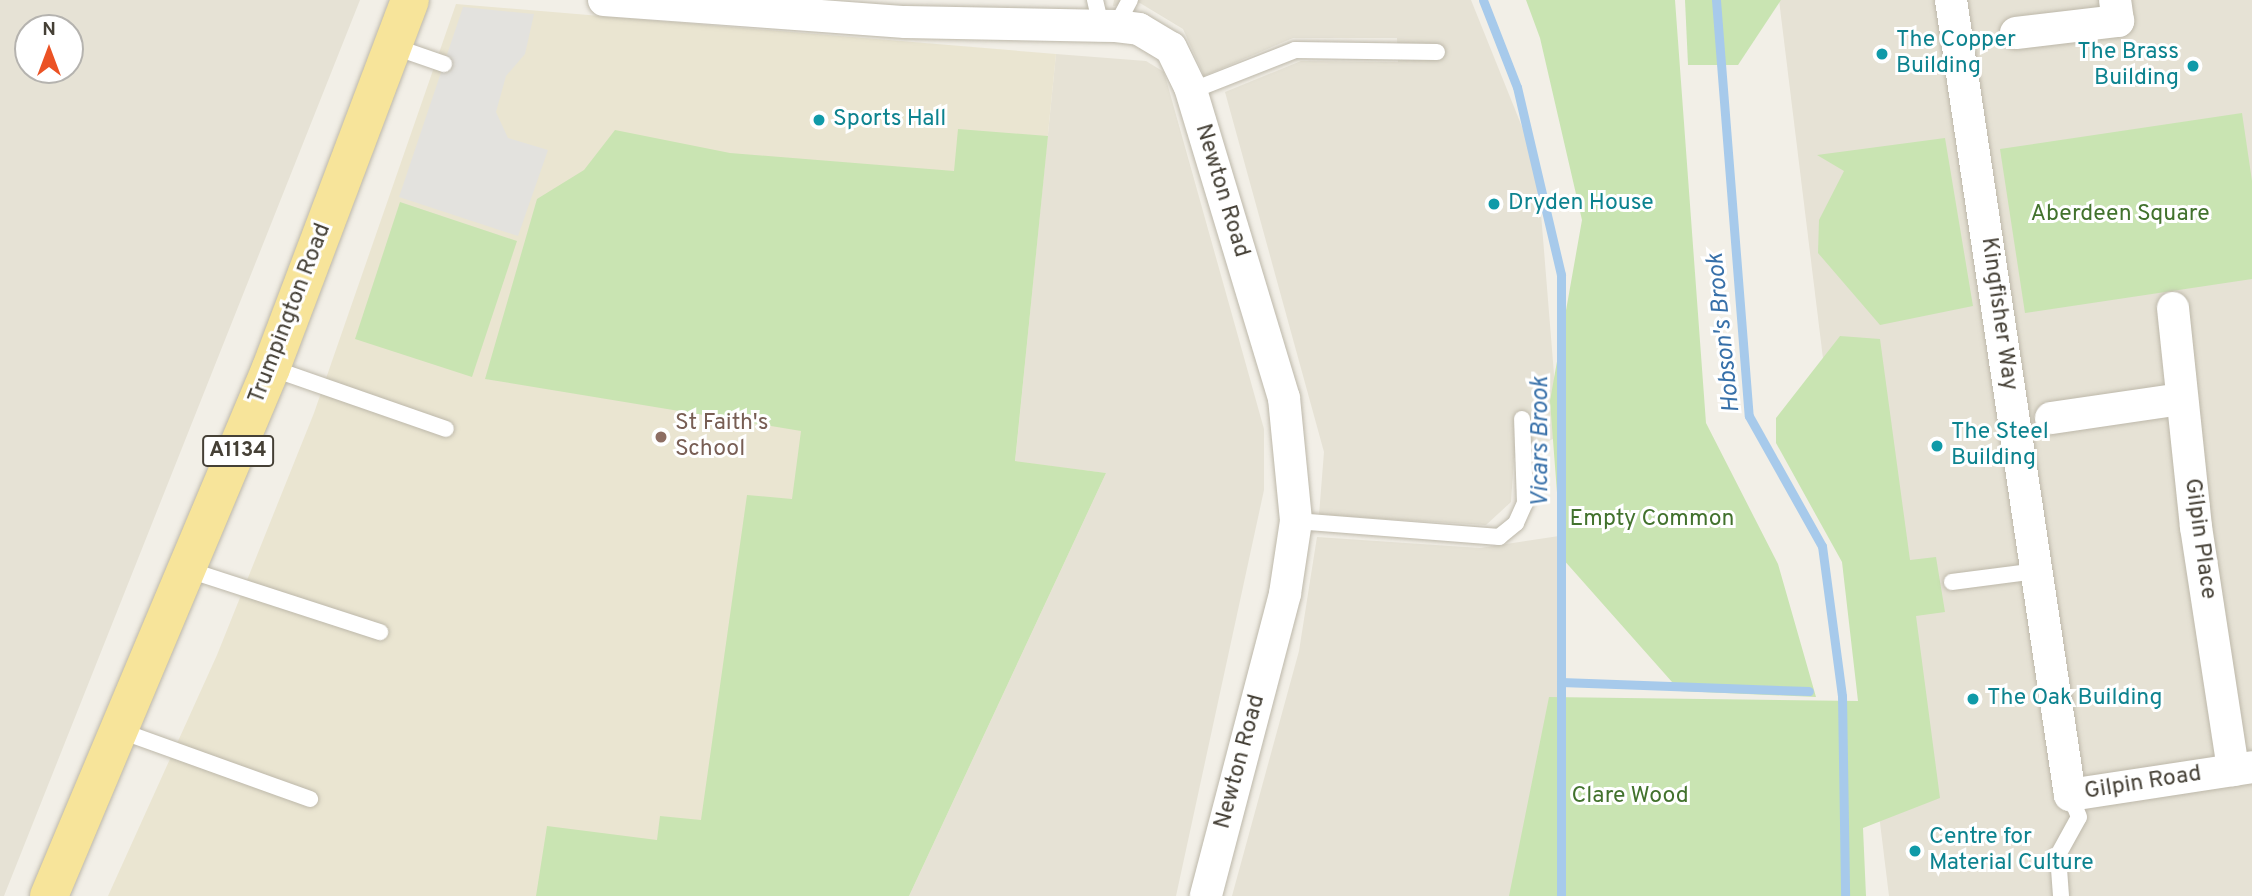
<!DOCTYPE html>
<style>
body{margin:0}
#map{position:relative;width:2252px;height:896px;overflow:hidden;background:#f2efe7;font-family:Overpass,sans-serif}
div>[style]{position:absolute}
.residential>*{inset:0;background:#e6e2d5}
.education>*{inset:0;background:#eae5d1}
.green>*{inset:0;background:#c9e4b2}
.parking>*{inset:0;background:#e3e2de}
.stream>*{height:9px;margin:-4.5px;padding:0 4.5px;transform-origin:4.5px;border-radius:4.5px;background:#a7caeb}
.roads{filter:drop-shadow(0 0 2px #bdb8aa) drop-shadow(0 0 2px #bdb8aa)}
.lane>*{height:16px;margin:-8px;padding:0 8px;transform-origin:8px;border-radius:8px;background:#fff}
.street>*{height:32px;margin:-16px;padding:0 16px;transform-origin:16px;border-radius:16px;background:#fff}
.primary>*{height:38px;margin:-19px;padding:0 19px;transform-origin:19px;border-radius:19px;background:#f7e49a}
.dots>*{width:19px;height:19px;translate:-50% -50%;box-sizing:border-box;border:4px solid #fff;border-radius:50%}
span{translate:-50% -50%;white-space:nowrap;text-align:center;line-height:1.15;-webkit-text-stroke:6px #fff;paint-order:stroke}
.shield-label span{padding:2px 5px;background:#fff;border:2px solid;border-radius:5px;-webkit-text-stroke-width:0}
.shield-label{font-size:21px;color:#454036;font-weight:700}
.culture-label{font-size:23px;color:#0d838f}
.left{translate:0 -50%;text-align:left}
.right{translate:-100% -50%;text-align:right}
.street-label{font-size:23px;color:#454036}
.park-label{font-size:23px;color:#42722d}
.education-label{font-size:23px;color:#785e54}
.water-label{font-size:24px;color:#3770a9;font-style:italic}
.north{position:absolute;left:14px;top:14px;width:70px;height:70px;box-sizing:border-box;background:#fff;border:2px solid #b5b3af;border-radius:50%;rotate:0deg;font-size:19px;font-weight:700;line-height:28px;text-align:center;color:#454036}
.north::after{content:'';display:block;margin:auto;width:24px;height:32px;background:#eb5224;clip-path:polygon(50% 0,100% 100%,50% 72%,0 100%)}
</style>
<div id="map">
<div class="residential">
<i style="clip-path:polygon(evenodd,0 0,360px 0,4px 896px,0 896px,0 0,70px 28px,70px 70px,28px 70px,28px 28px,70px 28px)"></i>
<i style="clip-path:polygon(1114px 0,1471px 0,1537px 164px,1559px 436px,1514px 458px,1511px 502px,1486px 525px,1319px 515px,1324px 452px,1225px 92px,1301px 61px,1398px 62px,1397px 38px,1293px 38px,1204px 76px,1183px 29px,1140px 3px,1113px 6px)"></i>
<i style="clip-path:polygon(1779px 0,2252px 0,2252px 896px,1889px 896px)"></i>
<i style="clip-path:polygon(1056px 54px,1146px 61px,1164px 72px,1264px 429px,1264px 490px,1176px 896px,909px 896px,1106px 473px,1015px 462px)"></i>
<i style="clip-path:polygon(1559px 536px,1559px 729px,1511px 896px,1232px 896px,1299px 651px,1317px 537px,1480px 548px)"></i>
</div>
<div class="education">
<i style="clip-path:polygon(456px 4px,1056px 54px,1015px 461px,1106px 473px,909px 896px,108px 896px,217px 655px,314px 413px)"></i>
</div>
<div class="green">
<i style="clip-path:polygon(1526px 0,1675px 0,1706px 423px,1778px 564px,1816px 697px,1680px 691px,1562px 558px,1550px 401px,1582px 220px,1540px 38px)"></i>
<i style="clip-path:polygon(1685px 0,1781px 0,1738px 65px,1688px 65px)"></i>
<i style="clip-path:polygon(2242px 113px,2252px 181px,2252px 279px,2025px 313px,2000px 149px)"></i>
<i style="clip-path:polygon(958px 129px,1048px 136px,1015px 461px,1106px 473px,909px 896px,536px 896px,547px 826px,657px 840px,660px 816px,701px 820px,747px 495px,792px 499px,801px 431px,485px 379px,537px 199px,584px 170px,615px 130px,730px 153px,954px 171px)"></i>
<i style="clip-path:polygon(1945px 138px,1973px 306px,1880px 325px,1818px 253px,1819px 220px,1844px 171px,1817px 155px)"></i>
<i style="clip-path:polygon(400px 202px,517px 241px,472px 377px,355px 339px)"></i>
<i style="clip-path:polygon(1840px 336px,1880px 339px,1910px 560px,1936px 557px,1945px 612px,1916px 616px,1940px 798px,1863px 828px,1866px 896px,1509px 896px,1549px 697px,1858px 701px,1842px 562px,1776px 443px,1776px 418px)"></i>
</div>
<div class="parking">
<i style="clip-path:polygon(463px 7px,534px 14px,525px 54px,506px 76px,496px 112px,508px 138px,548px 150px,518px 236px,399px 197px)"></i>
</div>
<div class="stream">
<i style="left:1483px;top:0;width:93px;rotate:68.7deg"></i>
<i style="left:1517px;top:87px;width:193px;rotate:76.8deg"></i>
<i style="left:1561px;top:275px;width:621px;rotate:90deg"></i>
<i style="left:1716px;top:0;width:417px;rotate:85.5deg"></i>
<i style="left:1749px;top:416px;width:149px;rotate:60.7deg"></i>
<i style="left:1822px;top:546px;width:151px;rotate:82.4deg"></i>
<i style="left:1842px;top:696px;width:200px;rotate:89.1deg"></i>
<i style="left:1561px;top:682px;width:248px;rotate:2.1deg"></i>
</div>
<div class="roads">
<div class="lane">
<i style="left:1095px;top:0;width:27px;rotate:77deg"></i>
<i style="left:1116px;top:26px;width:30px;rotate:-62deg"></i>
<i style="left:392px;top:46px;width:55px;rotate:19.1deg"></i>
<i style="left:1191px;top:91px;width:112px;rotate:-21.5deg"></i>
<i style="left:1295px;top:50px;width:142px;rotate:0.8deg"></i>
<i style="left:271px;top:368px;width:185px;rotate:19.2deg"></i>
<i style="left:1296px;top:521px;width:204px;rotate:4.5deg"></i>
<i style="left:1499px;top:537px;width:22px;rotate:-39deg"></i>
<i style="left:1516px;top:523px;width:22px;rotate:-66deg"></i>
<i style="left:1525px;top:503px;width:84px;rotate:-92deg"></i>
<i style="left:189px;top:570px;width:201px;rotate:18deg"></i>
<i style="left:1952px;top:582px;width:86px;rotate:-7.4deg"></i>
<i style="left:121px;top:731px;width:201px;rotate:19.8deg"></i>
<i style="left:2061px;top:896px;width:41px;rotate:-94.2deg"></i>
<i style="left:2058px;top:855px;width:43px;rotate:-61.1deg"></i>
<i style="left:2079px;top:817px;width:24px;rotate:-112deg"></i>
</div>
<div class="street">
<i style="left:604px;top:0;width:302px;rotate:4.2deg"></i>
<i style="left:905px;top:22px;width:211px;rotate:1.1deg"></i>
<i style="left:1116px;top:26px;width:23px;rotate:7deg"></i>
<i style="left:1139px;top:29px;width:37px;rotate:31deg"></i>
<i style="left:1171px;top:48px;width:43px;rotate:64deg"></i>
<i style="left:1190px;top:87px;width:325px;rotate:73.2deg"></i>
<i style="left:1284px;top:398px;width:124px;rotate:84.4deg"></i>
<i style="left:1296px;top:521px;width:74px;rotate:98.6deg"></i>
<i style="left:1285px;top:594px;width:312px;rotate:104.7deg"></i>
<i style="left:1951px;top:0;width:804px;rotate:81.49deg"></i>
<i style="left:2070px;top:795px;width:184px;rotate:-8.7deg"></i>
<i style="left:2016px;top:33px;width:103px;rotate:-6.7deg"></i>
<i style="left:2118px;top:21px;width:21px;rotate:-98deg"></i>
<i style="left:2173px;top:308px;width:220px;rotate:84deg"></i>
<i style="left:2196px;top:527px;width:246px;rotate:81.3deg"></i>
<i style="left:2051px;top:418px;width:131px;rotate:-8.3deg"></i>
</div>
<div class="primary">
<i style="left:49px;top:896px;width:573px;rotate:-67.2deg"></i>
<i style="left:271px;top:368px;width:393px;rotate:-69.3deg"></i>
</div>
</div>
<div class="dots">
<i style="left:1882px;top:54px;background:#0f9aa8"></i>
<i style="left:2193px;top:66px;background:#0f9aa8"></i>
<i style="left:819px;top:120px;background:#0f9aa8"></i>
<i style="left:1494px;top:204px;background:#0f9aa8"></i>
<i style="left:661px;top:437px;background:#8d6e63"></i>
<i style="left:1937px;top:446px;background:#0f9aa8"></i>
<i style="left:1973px;top:699px;background:#0f9aa8"></i>
<i style="left:1915px;top:851px;background:#0f9aa8"></i>
</div>
<div class="shield-label">
<span style="left:238px;top:451px">A1134</span>
</div>
<div class="culture-label">
<span class="left" style="left:1896px;top:54px">The Copper<br>Building</span>
<span class="right" style="left:2179px;top:66px">The Brass<br>Building</span>
<span class="left" style="left:833px;top:120px">Sports Hall</span>
<span class="left" style="left:1508px;top:204px">Dryden House</span>
<span class="left" style="left:1951px;top:446px">The Steel<br>Building</span>
<span class="left" style="left:1987px;top:699px">The Oak Building</span>
<span class="left" style="left:1929px;top:851px">Centre for<br>Material Culture</span>
</div>
<div class="street-label">
<span style="left:1221px;top:191px;rotate:73deg">Newton Road</span>
<span style="left:291px;top:314px;rotate:-69deg">Trumpington Road</span>
<span style="left:1998px;top:314px;rotate:82deg">Kingfisher Way</span>
<span style="left:2199px;top:539px;rotate:82deg">Gilpin Place</span>
<span style="left:1241px;top:762px;rotate:-75deg">Newton Road</span>
<span style="left:2143px;top:784px;rotate:-9deg">Gilpin Road</span>
</div>
<div class="park-label">
<span style="left:2120px;top:215px">Aberdeen Square</span>
<span style="left:1652px;top:520px">Empty Common</span>
<span style="left:1630px;top:797px">Clare Wood</span>
</div>
<div class="education-label">
<span class="left" style="left:675px;top:437px">St Faith's<br>School</span>
</div>
<div class="water-label">
<span style="left:1725px;top:333px;rotate:-96deg">Hobson's Brook</span>
<span style="left:1542px;top:442px;rotate:-90deg">Vicars Brook</span>
</div>
<div class="north">N</div>
</div>
